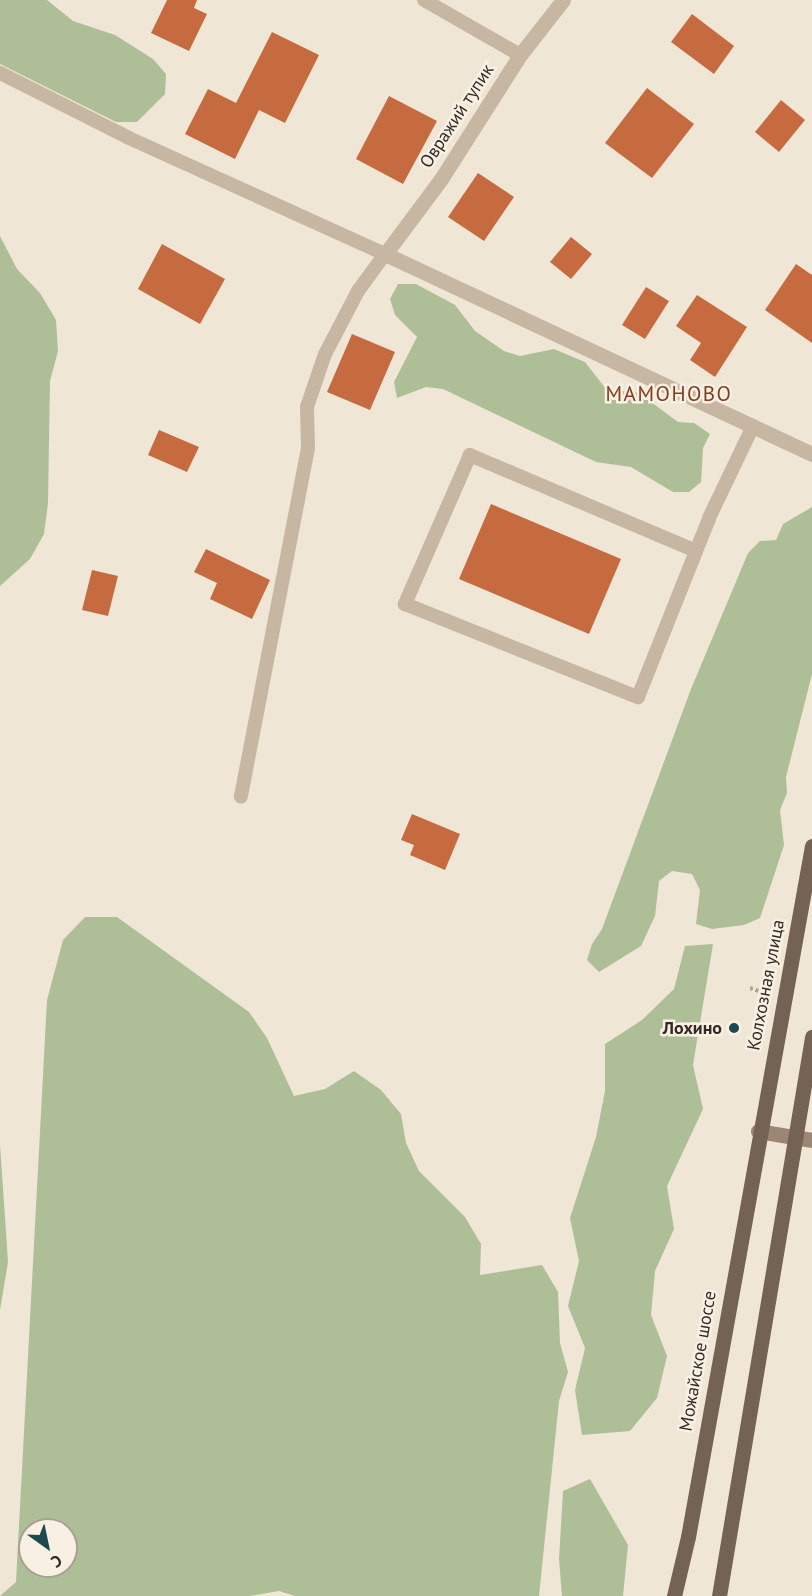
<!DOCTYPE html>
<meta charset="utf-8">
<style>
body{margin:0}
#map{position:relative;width:812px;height:1596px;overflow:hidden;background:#f0e6d6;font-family:"PT Sans",sans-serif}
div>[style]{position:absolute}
.green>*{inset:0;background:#aebe97}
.building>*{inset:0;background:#c56b3f}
.path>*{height:4px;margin-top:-2px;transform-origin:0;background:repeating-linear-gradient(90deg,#b3a08d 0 3px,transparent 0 6px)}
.lane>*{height:14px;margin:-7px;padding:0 7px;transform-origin:7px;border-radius:7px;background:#c7b6a2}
.street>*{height:15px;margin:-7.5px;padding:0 7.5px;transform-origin:7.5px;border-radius:7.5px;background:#c7b6a2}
.secondary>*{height:15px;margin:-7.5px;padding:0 7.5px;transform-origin:7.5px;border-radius:7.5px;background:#9b8574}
.primary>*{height:15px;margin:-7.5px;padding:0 7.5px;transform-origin:7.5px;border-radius:7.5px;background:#746255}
.dots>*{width:16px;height:16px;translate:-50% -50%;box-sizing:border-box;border:3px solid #f8f0e2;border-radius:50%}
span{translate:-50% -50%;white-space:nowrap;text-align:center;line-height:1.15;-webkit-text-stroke:5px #f8f0e2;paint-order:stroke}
.street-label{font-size:18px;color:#322a25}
.poi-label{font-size:18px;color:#322a25;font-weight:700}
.right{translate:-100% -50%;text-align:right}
.quarter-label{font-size:21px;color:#803e1f;letter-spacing:1.5px}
.north{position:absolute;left:18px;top:1518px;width:60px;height:60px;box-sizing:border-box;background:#f8f0e2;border:2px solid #a9a196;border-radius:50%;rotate:147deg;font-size:16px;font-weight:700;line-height:24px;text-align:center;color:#322a25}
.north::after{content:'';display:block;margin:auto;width:21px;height:27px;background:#1b4a53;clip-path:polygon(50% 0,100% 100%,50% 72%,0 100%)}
</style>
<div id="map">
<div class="green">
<i style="clip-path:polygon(0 0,47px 0,73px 21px,115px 35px,153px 59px,166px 74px,165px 94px,137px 122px,116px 122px,0 64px)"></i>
<i style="clip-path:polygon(0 236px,17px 269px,40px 293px,56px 320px,58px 351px,50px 381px,48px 503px,44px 534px,30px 559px,0 586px)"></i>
<i style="clip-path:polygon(398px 284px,416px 284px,455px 305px,475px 331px,504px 351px,520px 356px,554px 349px,585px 362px,606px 389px,639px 393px,678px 422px,694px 423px,710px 434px,703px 448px,701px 482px,689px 492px,673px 492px,631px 467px,596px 462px,443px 389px,426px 387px,397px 398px,394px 382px,417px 337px,395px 315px,390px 299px)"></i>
<i style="clip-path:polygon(812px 507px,812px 674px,786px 777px,787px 793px,780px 810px,784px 845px,760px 918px,744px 925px,712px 929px,696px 924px,700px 890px,692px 874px,672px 871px,659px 881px,655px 916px,641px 946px,599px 972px,587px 960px,592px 944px,602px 929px,691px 689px,748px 553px,760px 541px,776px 540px,783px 524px)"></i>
<i style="clip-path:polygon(evenodd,85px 917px,117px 917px,249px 1012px,267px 1038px,294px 1096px,325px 1089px,354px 1071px,381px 1090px,401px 1114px,406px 1143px,419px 1171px,465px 1217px,481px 1244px,480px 1275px,542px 1265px,558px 1292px,560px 1343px,568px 1372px,559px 1401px,539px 1596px,295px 1596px,279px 1591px,250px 1596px,0 1596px,16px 1582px,47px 1000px,63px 940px,85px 917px,30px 1530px,66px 1530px,66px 1566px,30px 1566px,30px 1530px)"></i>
<i style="clip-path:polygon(713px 944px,693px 1065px,703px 1109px,667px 1186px,674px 1229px,655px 1271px,651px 1315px,667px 1356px,657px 1398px,630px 1431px,582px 1435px,575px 1390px,585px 1348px,568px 1306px,579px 1261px,570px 1218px,596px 1137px,605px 1091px,605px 1044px,642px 1020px,674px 989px,685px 946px)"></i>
<i style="clip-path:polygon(0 1145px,8px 1262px,0 1310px)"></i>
<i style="clip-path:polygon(590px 1479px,628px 1545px,623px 1596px,562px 1596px,559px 1559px,563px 1491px)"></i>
</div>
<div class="building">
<i style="clip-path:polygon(167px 0,197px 0,194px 8px,207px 14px,189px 51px,151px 33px)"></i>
<i style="clip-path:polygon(692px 14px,734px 46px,714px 74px,671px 42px)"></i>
<i style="clip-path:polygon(272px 32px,319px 55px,285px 123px,259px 110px,235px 159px,185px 134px,208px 89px,236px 103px)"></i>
<i style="clip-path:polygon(647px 88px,694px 124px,652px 178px,605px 143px)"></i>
<i style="clip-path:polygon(389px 96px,437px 121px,403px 184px,356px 159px)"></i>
<i style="clip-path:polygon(781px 100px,805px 120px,779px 152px,755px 132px)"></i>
<i style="clip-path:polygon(478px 173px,514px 197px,484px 241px,448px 217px)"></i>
<i style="clip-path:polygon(571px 237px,592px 254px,571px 279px,550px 262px)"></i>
<i style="clip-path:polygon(162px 244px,225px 279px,200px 324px,138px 289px)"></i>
<i style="clip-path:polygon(796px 264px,812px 275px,812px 343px,765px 310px)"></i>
<i style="clip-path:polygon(646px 287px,669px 301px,645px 339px,622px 325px)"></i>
<i style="clip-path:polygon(697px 295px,747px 327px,715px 377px,690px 360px,701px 343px,676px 326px)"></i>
<i style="clip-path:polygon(352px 334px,395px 352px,370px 410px,327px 392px)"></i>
<i style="clip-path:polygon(159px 430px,199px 447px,187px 472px,148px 455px)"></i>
<i style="clip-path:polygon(491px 504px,621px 559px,589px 634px,459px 579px)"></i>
<i style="clip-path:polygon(206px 549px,270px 580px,252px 619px,210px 599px,217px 583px,194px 572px)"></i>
<i style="clip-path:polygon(92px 570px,118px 576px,108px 616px,82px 610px)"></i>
<i style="clip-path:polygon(412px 814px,460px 834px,445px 870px,410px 855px,414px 845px,401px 840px)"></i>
</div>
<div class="path">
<i style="left:750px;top:988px;width:9px;rotate:18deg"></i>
</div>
<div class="lane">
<i style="left:424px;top:0;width:111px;rotate:29.8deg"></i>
<i style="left:0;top:73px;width:144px;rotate:26.7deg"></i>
<i style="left:129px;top:138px;width:281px;rotate:24.4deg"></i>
<i style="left:385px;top:254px;width:46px;rotate:126.1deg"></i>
<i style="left:358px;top:291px;width:71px;rotate:117.6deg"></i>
<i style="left:325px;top:354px;width:56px;rotate:108.8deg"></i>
<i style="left:307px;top:407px;width:41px;rotate:88.6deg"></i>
<i style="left:308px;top:448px;width:355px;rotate:100.9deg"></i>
<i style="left:696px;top:551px;width:246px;rotate:-157deg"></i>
<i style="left:470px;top:455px;width:163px;rotate:113.6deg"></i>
<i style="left:405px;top:604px;width:251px;rotate:21.8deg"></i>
<i style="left:638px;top:697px;width:157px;rotate:-68.3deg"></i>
<i style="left:696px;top:551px;width:35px;rotate:-68deg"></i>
<i style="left:709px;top:518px;width:102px;rotate:-64.4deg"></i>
</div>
<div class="street">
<i style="left:563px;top:0;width:70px;rotate:128deg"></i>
<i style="left:520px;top:55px;width:147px;rotate:122.5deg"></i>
<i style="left:441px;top:179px;width:94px;rotate:126.7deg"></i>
<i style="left:385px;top:254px;width:472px;rotate:25.1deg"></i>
</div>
<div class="secondary">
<i style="left:758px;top:1131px;width:55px;rotate:9.5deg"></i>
</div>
<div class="primary">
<i style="left:674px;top:1596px;width:61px;rotate:-76.7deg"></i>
<i style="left:688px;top:1537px;width:702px;rotate:-79.83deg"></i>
<i style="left:719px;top:1596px;width:567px;rotate:-80.55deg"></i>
</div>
<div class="dots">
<i style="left:734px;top:1028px;background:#1b4a53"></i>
</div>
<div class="street-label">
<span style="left:457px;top:116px;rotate:-57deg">Овражий тупик</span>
<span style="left:766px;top:985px;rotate:-79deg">Колхозная улица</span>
<span style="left:698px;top:1361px;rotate:-80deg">Можайское шоссе</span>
</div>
<div class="poi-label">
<span class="right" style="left:722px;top:1028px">Лохино</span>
</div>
<div class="quarter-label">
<span style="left:669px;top:394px">МАМОНОВО</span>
</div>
<div class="north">С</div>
</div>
